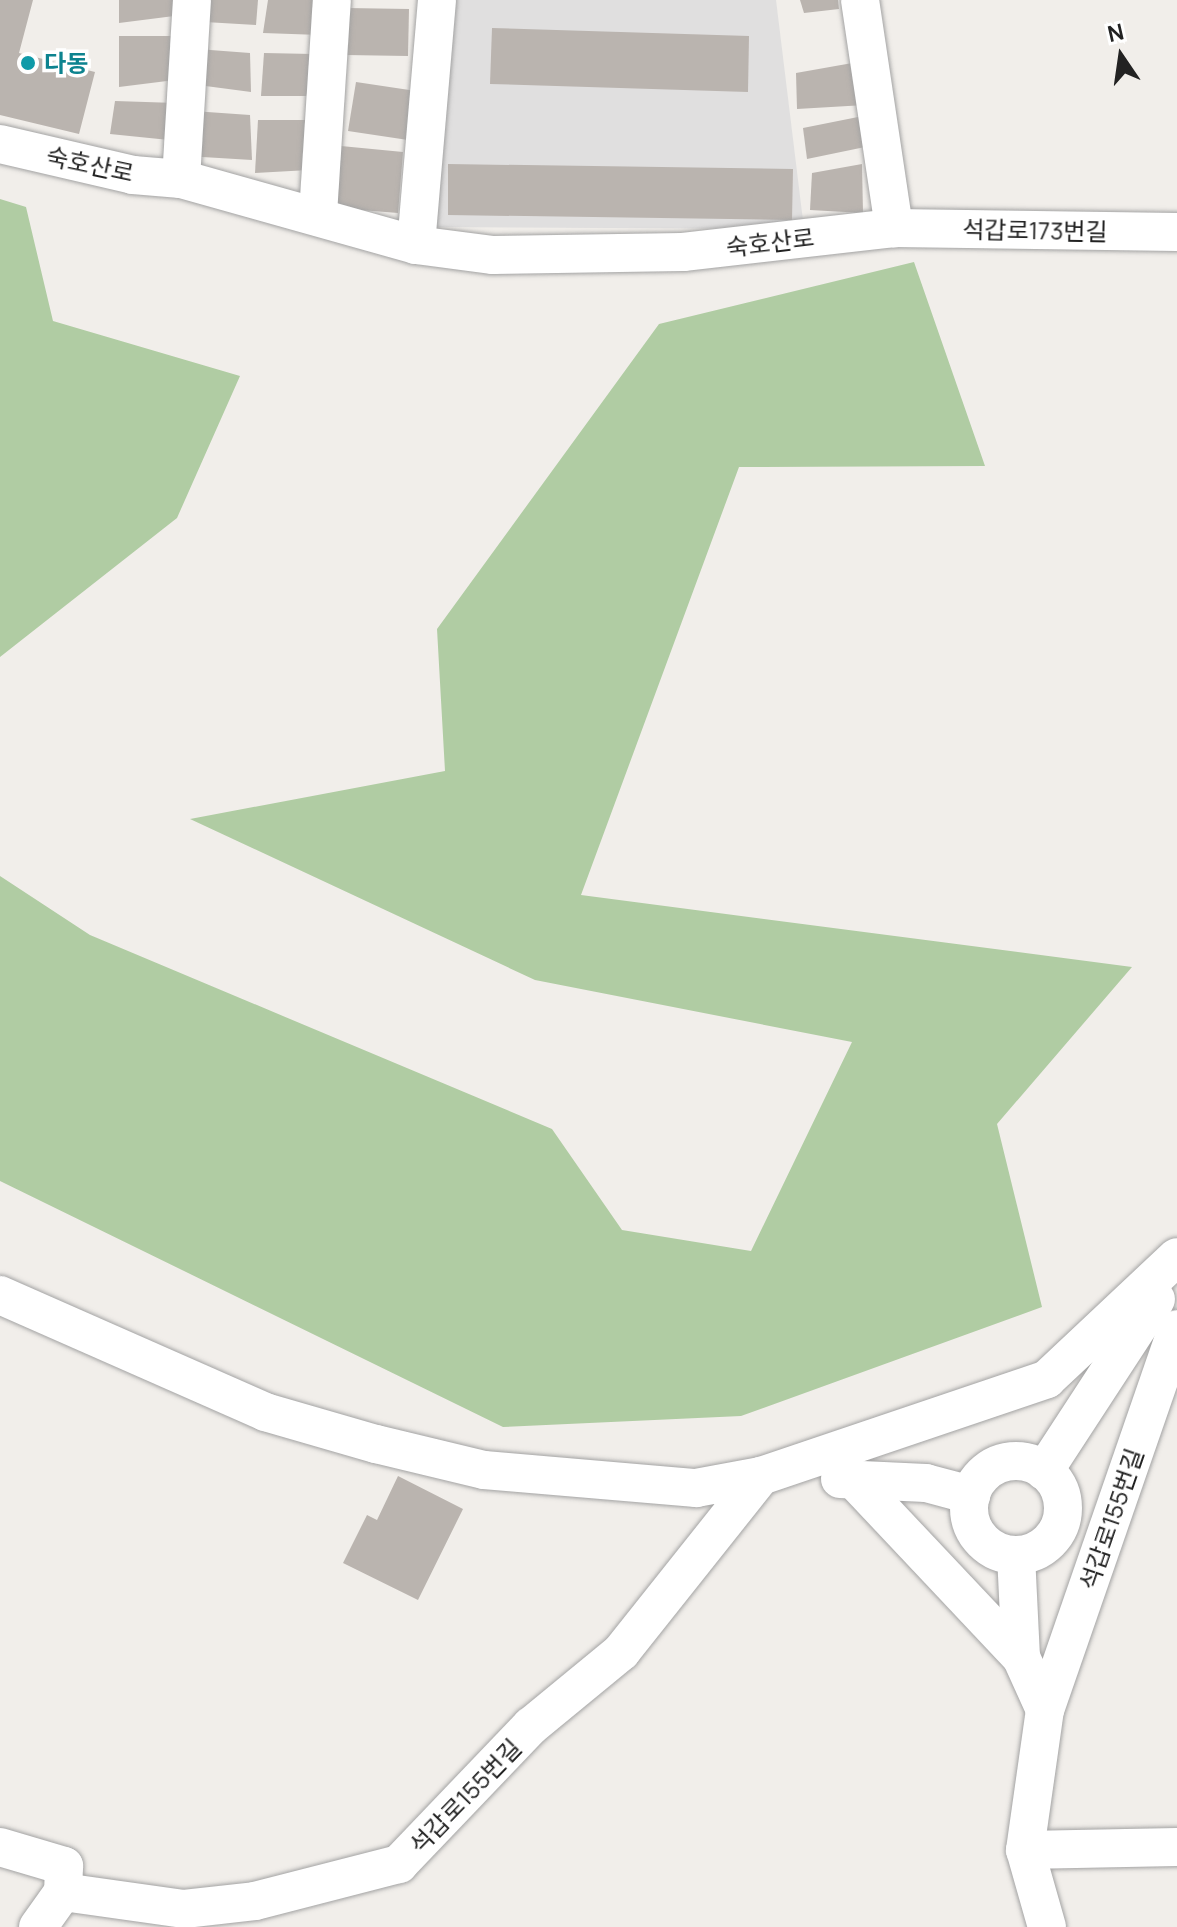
<!DOCTYPE html>
<meta charset="utf-8">
<style>
body{margin:0}
#map{position:relative;width:1177px;height:1927px;overflow:hidden;background:#f1eeea;font-family:Manrope,"Noto Sans KR",sans-serif}
div>[style]{position:absolute}
.residential>*{inset:0;background:#e0dfdf}
.forest>*{inset:0;background:#b0cca3}
.building>*{inset:0;background:#bab4af}
.roads{filter:drop-shadow(0 0 2px #a3a3a3) drop-shadow(0 0 2px #a3a3a3)}
.minor>*{height:38px;margin:-19px;padding:0 19px;transform-origin:19px;border-radius:19px;background:#fff}
.minor>.ring{margin:-19px;padding:0;box-sizing:content-box;background:none;border:38px solid #fff;border-radius:50%}
.dots>*{width:22px;height:22px;translate:-50% -50%;box-sizing:border-box;border:4px solid #fff;border-radius:50%}
span{translate:-50% -50%;white-space:nowrap;text-align:center;line-height:1.15;-webkit-text-stroke:7px #fff;paint-order:stroke}
.culture-label{font-size:24px;color:#0d838f;font-weight:700}
.left{translate:0 -50%;text-align:left}
.street-label{font-size:24px;color:#222}
.north{position:absolute;left:1081px;top:16px;width:80px;height:80px;-webkit-text-stroke:6px #fff;paint-order:stroke;rotate:347deg;font-size:22px;font-weight:700;line-height:32px;text-align:center;color:#222}
.north::after{content:'';display:block;margin:auto;width:28px;height:36px;background:#222;clip-path:polygon(50% 0,100% 100%,50% 72%,0 100%)}
</style>
<div id="map">
<div class="residential">
<i style="clip-path:polygon(448px 0,776px 0,804px 229px,431px 227px)"></i>
</div>
<div class="forest">
<i style="clip-path:polygon(0 199px,26px 207px,53px 321px,240px 376px,177px 518px,0 657px)"></i>
<i style="clip-path:polygon(914px 262px,985px 466px,739px 467px,581px 895px,1132px 967px,997px 1124px,1042px 1307px,741px 1416px,503px 1427px,0 1181px,0 876px,90px 935px,552px 1129px,622px 1230px,751px 1251px,852px 1042px,535px 980px,190px 819px,445px 771px,437px 629px,659px 324px)"></i>
</div>
<div class="building">
<i style="clip-path:polygon(0 0,33px 0,19px 53px,95px 72px,79px 134px,0 115px)"></i>
<i style="clip-path:polygon(119px 0,184px 0,182px 15px,119px 23px)"></i>
<i style="clip-path:polygon(208px 0,258px 0,256px 25px,205px 22px)"></i>
<i style="clip-path:polygon(268px 0,324px 0,320px 35px,263px 33px)"></i>
<i style="clip-path:polygon(800px 0,838px 0,839px 9px,804px 13px)"></i>
<i style="clip-path:polygon(347px 8px,409px 9px,408px 56px,346px 55px)"></i>
<i style="clip-path:polygon(492px 28px,749px 36px,748px 92px,490px 84px)"></i>
<i style="clip-path:polygon(119px 36px,179px 36px,175px 80px,119px 87px)"></i>
<i style="clip-path:polygon(197px 49px,250px 53px,251px 92px,198px 85px)"></i>
<i style="clip-path:polygon(264px 53px,313px 54px,308px 96px,261px 96px)"></i>
<i style="clip-path:polygon(858px 62px,865px 105px,797px 109px,796px 73px)"></i>
<i style="clip-path:polygon(356px 82px,416px 91px,408px 140px,348px 131px)"></i>
<i style="clip-path:polygon(115px 101px,176px 103px,169px 140px,110px 134px)"></i>
<i style="clip-path:polygon(193px 111px,250px 115px,252px 160px,186px 156px)"></i>
<i style="clip-path:polygon(868px 115px,865px 147px,807px 159px,803px 128px)"></i>
<i style="clip-path:polygon(258px 120px,315px 120px,309px 170px,255px 173px)"></i>
<i style="clip-path:polygon(341px 146px,403px 152px,398px 213px,336px 208px)"></i>
<i style="clip-path:polygon(448px 164px,793px 169px,792px 220px,448px 215px)"></i>
<i style="clip-path:polygon(862px 164px,863px 213px,810px 210px,812px 173px)"></i>
<i style="clip-path:polygon(398px 1476px,463px 1509px,418px 1600px,343px 1563px,367px 1515px,377px 1520px)"></i>
</div>
<div class="roads">
<div class="minor">
<i style="left:860px;top:0;width:231px;rotate:81.5deg"></i>
<i style="left:0;top:144px;width:137px;rotate:13.1deg"></i>
<i style="left:133px;top:175px;width:48px;rotate:4.8deg"></i>
<i style="left:181px;top:179px;width:244px;rotate:15.7deg"></i>
<i style="left:416px;top:245px;width:78px;rotate:7.4deg"></i>
<i style="left:493px;top:255px;width:190px;rotate:-0.9deg"></i>
<i style="left:683px;top:252px;width:212px;rotate:-6.5deg"></i>
<i style="left:894px;top:228px;width:283px;rotate:0.8deg"></i>
<i style="left:181px;top:179px;width:179px;rotate:-86.5deg"></i>
<i style="left:318px;top:214px;width:214px;rotate:-86.3deg"></i>
<i style="left:416px;top:245px;width:246px;rotate:-85.1deg"></i>
<i style="left:0;top:1295px;width:290px;rotate:23.8deg"></i>
<i style="left:265px;top:1412px;width:116px;rotate:16.1deg"></i>
<i style="left:376px;top:1444px;width:111px;rotate:13.5deg"></i>
<i style="left:484px;top:1470px;width:213px;rotate:4.9deg"></i>
<i style="left:696px;top:1488px;width:66px;rotate:-10.5deg"></i>
<i style="left:761px;top:1476px;width:302px;rotate:-18.7deg"></i>
<i style="left:1047px;top:1379px;width:178px;rotate:-43.2deg"></i>
<i class="ring" style="left:969px;top:1461px;width:56px;height:56px"></i>
<i style="left:1044px;top:1471px;width:205px;rotate:-56.9deg"></i>
<i style="left:840px;top:1479px;width:86px;rotate:2.7deg"></i>
<i style="left:926px;top:1483px;width:47px;rotate:14.9deg"></i>
<i style="left:854px;top:1480px;width:243px;rotate:46.7deg"></i>
<i style="left:1021px;top:1657px;width:58px;rotate:65.6deg"></i>
<i style="left:1016px;top:1555px;width:102px;rotate:87.2deg"></i>
<i style="left:0;top:1847px;width:67px;rotate:16.5deg"></i>
<i style="left:64px;top:1866px;width:26px;rotate:92deg"></i>
<i style="left:63px;top:1892px;width:122px;rotate:8deg"></i>
<i style="left:184px;top:1909px;width:71px;rotate:-6.4deg"></i>
<i style="left:255px;top:1901px;width:149px;rotate:-14.4deg"></i>
<i style="left:399px;top:1864px;width:191px;rotate:-46.3deg"></i>
<i style="left:531px;top:1726px;width:117px;rotate:-39.4deg"></i>
<i style="left:621px;top:1652px;width:225px;rotate:-51.5deg"></i>
<i style="left:1025px;top:1850px;width:152px;rotate:-1.1deg"></i>
<i style="left:38px;top:1927px;width:43px;rotate:-54.5deg"></i>
<i style="left:1047px;top:1927px;width:80px;rotate:-105.9deg"></i>
<i style="left:1025px;top:1850px;width:141px;rotate:-81.9deg"></i>
<i style="left:1045px;top:1710px;width:403px;rotate:-70.9deg"></i>
</div>
</div>
<div class="dots">
<i style="left:28px;top:63px;background:#0f9aa8"></i>
</div>
<div class="culture-label">
<span class="left" style="left:44px;top:63px">다동</span>
</div>
<div class="street-label">
<span style="left:90px;top:164px;rotate:12deg">숙호산로</span>
<span style="left:1035px;top:230px;rotate:1deg">석갑로173번길</span>
<span style="left:770px;top:242px;rotate:-7deg">숙호산로</span>
<span style="left:1111px;top:1519px;rotate:-71deg">석갑로155번길</span>
<span style="left:465px;top:1796px;rotate:-46deg">석갑로155번길</span>
</div>
<div class="north">N</div>
</div>
